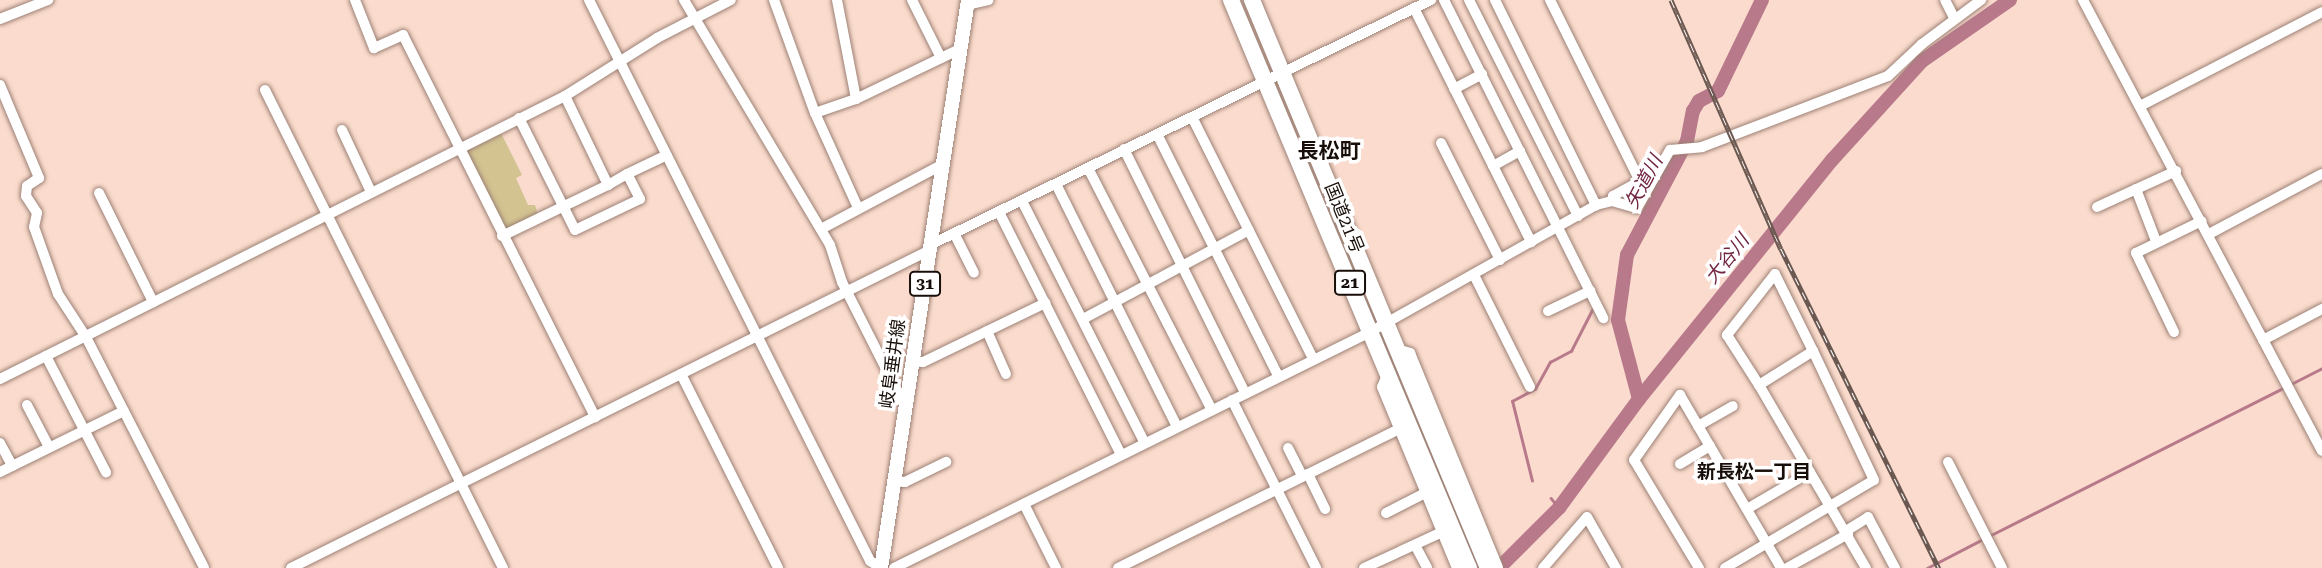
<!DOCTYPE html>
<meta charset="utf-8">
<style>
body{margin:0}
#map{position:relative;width:2322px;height:568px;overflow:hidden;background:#fadbcd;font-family:"Roboto Serif","Noto Sans JP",serif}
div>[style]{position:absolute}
.green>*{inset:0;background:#d3c391}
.stream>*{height:2.5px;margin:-1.25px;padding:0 1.25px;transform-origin:1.25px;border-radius:1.25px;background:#b8798b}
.river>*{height:14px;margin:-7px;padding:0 7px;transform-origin:7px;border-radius:7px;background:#b8798b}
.roads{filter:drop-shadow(0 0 2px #9d8175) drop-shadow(0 0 2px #9d8175)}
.minor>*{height:10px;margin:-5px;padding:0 5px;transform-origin:5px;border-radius:5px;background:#fff}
.major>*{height:14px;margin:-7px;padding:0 7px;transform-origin:7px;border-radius:7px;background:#fff}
.highway>*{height:16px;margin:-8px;padding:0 8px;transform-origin:8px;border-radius:8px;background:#fff}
.rail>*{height:5px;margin-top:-2.5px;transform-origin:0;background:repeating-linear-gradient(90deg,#fff 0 8px,#6b5951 0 16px);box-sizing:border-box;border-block:2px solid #6b5951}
span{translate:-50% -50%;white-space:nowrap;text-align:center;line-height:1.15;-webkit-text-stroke:7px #fff;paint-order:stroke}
.shield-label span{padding:2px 5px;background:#fff;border:2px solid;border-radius:5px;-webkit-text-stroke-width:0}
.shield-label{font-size:16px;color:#180e09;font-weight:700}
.street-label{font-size:18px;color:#180e09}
.water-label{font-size:19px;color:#712441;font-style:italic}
.neighbourhood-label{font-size:19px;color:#180e09;font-weight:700}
.quarter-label{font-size:21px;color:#180e09;font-weight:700}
</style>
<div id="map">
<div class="green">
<i style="clip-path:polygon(501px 133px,522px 175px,516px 178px,528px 205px,535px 205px,538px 215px,508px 237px,465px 151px)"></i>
</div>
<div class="stream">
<i style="left:2291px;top:384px;width:35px;rotate:-27deg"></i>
<i style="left:1532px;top:481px;width:82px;rotate:-104deg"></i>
<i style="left:1512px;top:401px;width:26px;rotate:-28deg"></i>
<i style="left:1535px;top:389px;width:31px;rotate:-61deg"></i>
<i style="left:1550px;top:362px;width:24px;rotate:-28deg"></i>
<i style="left:1571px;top:351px;width:46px;rotate:-62.9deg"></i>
<i style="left:1551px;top:498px;width:13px;rotate:51deg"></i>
<i style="left:1991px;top:535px;width:329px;rotate:-26.7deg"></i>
<i style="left:1927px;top:568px;width:65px;rotate:-27.3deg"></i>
</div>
<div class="river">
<i style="left:1639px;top:399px;width:82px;rotate:-104.9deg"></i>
<i style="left:1618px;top:320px;width:66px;rotate:-82.1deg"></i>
<i style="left:1627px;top:255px;width:129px;rotate:-62.2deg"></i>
<i style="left:1687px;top:141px;width:31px;rotate:-79deg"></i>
<i style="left:1693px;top:111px;width:12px;rotate:-59deg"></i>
<i style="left:1699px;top:101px;width:21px;rotate:-28deg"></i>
<i style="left:1718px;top:91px;width:101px;rotate:-64.2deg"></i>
<i style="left:1499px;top:568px;width:85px;rotate:-45deg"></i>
<i style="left:1559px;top:508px;width:135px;rotate:-53.7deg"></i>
<i style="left:1639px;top:399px;width:307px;rotate:-51.1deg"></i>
<i style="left:1832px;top:160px;width:134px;rotate:-47.7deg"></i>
<i style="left:1922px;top:61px;width:107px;rotate:-34.7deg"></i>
</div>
<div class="roads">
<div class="minor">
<i style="left:355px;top:0;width:52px;rotate:68.4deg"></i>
<i style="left:374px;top:48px;width:32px;rotate:-24deg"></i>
<i style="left:403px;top:35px;width:428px;rotate:63.3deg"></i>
<i style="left:589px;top:0;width:627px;rotate:63.39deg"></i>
<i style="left:870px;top:561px;width:13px;rotate:32deg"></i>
<i style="left:684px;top:0;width:285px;rotate:59.2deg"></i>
<i style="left:830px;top:245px;width:39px;rotate:72deg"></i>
<i style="left:842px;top:282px;width:141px;rotate:63.1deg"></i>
<i style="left:774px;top:0;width:120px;rotate:70.1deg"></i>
<i style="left:815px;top:113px;width:104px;rotate:65.6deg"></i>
<i style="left:837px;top:0;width:101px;rotate:79.1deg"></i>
<i style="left:912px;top:0;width:65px;rotate:63.4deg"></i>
<i style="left:1444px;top:0;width:356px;rotate:63.4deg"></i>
<i style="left:1469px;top:0;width:242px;rotate:63.2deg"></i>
<i style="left:1495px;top:0;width:229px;rotate:63.8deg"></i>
<i style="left:1550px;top:0;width:202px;rotate:63.6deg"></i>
<i style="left:1640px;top:181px;width:31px;rotate:151deg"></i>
<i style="left:1613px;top:196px;width:5px;rotate:101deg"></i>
<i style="left:1945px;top:0;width:20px;rotate:63deg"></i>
<i style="left:2083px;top:0;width:510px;rotate:62.08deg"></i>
<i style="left:967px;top:5px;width:22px;rotate:-13deg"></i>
<i style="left:1414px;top:8px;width:262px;rotate:63.4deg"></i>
<i style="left:0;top:19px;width:52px;rotate:-21.6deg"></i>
<i style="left:0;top:85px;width:101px;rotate:67.2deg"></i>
<i style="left:39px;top:178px;width:14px;rotate:146deg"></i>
<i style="left:27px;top:186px;width:10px;rotate:96deg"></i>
<i style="left:26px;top:196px;width:20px;rotate:57deg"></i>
<i style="left:37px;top:213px;width:14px;rotate:102deg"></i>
<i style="left:34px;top:227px;width:71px;rotate:70.3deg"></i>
<i style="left:58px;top:294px;width:51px;rotate:56.9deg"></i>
<i style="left:86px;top:337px;width:259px;rotate:62.9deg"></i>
<i style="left:1454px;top:89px;width:32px;rotate:-28deg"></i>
<i style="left:265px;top:90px;width:534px;rotate:63.53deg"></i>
<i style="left:565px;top:96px;width:99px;rotate:64.2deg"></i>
<i style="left:608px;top:185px;width:22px;rotate:-30deg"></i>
<i style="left:2142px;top:105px;width:203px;rotate:-27.3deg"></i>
<i style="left:815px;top:113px;width:43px;rotate:-18.9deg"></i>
<i style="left:856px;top:99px;width:115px;rotate:-25.7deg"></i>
<i style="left:1192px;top:117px;width:271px;rotate:63.4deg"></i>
<i style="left:519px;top:118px;width:125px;rotate:63.4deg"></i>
<i style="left:575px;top:230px;width:72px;rotate:-25.5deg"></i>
<i style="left:640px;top:199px;width:28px;rotate:-117deg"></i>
<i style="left:627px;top:174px;width:44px;rotate:-25.4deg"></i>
<i style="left:342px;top:130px;width:68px;rotate:64.9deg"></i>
<i style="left:1157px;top:134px;width:271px;rotate:63.4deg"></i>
<i style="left:1441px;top:143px;width:131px;rotate:63.2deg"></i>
<i style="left:1124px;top:149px;width:272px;rotate:63.6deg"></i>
<i style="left:1493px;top:166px;width:31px;rotate:-29deg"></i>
<i style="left:1088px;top:168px;width:272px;rotate:62.9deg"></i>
<i style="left:1056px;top:184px;width:271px;rotate:63.5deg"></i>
<i style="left:2136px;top:189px;width:56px;rotate:69deg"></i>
<i style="left:99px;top:193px;width:122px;rotate:63.6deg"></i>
<i style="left:1022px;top:201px;width:271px;rotate:63.1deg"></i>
<i style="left:2097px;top:207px;width:87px;rotate:-24.5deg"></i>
<i style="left:999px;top:212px;width:272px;rotate:63.3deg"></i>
<i style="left:821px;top:229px;width:138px;rotate:-28deg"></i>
<i style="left:2209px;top:234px;width:128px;rotate:-28deg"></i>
<i style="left:955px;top:235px;width:42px;rotate:63.4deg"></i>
<i style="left:502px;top:236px;width:118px;rotate:-25.7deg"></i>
<i style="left:930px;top:245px;width:558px;rotate:-26.06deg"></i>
<i style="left:1474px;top:275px;width:125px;rotate:63.4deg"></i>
<i style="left:1548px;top:311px;width:47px;rotate:-25.5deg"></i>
<i style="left:1083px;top:319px;width:188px;rotate:-28.2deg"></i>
<i style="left:987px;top:331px;width:47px;rotate:66.2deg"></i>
<i style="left:2174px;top:332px;width:88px;rotate:-115.7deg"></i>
<i style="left:2136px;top:253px;width:73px;rotate:-25.9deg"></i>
<i style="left:2263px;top:340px;width:67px;rotate:-27.7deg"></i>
<i style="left:1397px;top:349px;width:14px;rotate:17deg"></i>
<i style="left:1410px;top:353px;width:232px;rotate:67.7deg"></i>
<i style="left:46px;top:356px;width:131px;rotate:62.7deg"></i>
<i style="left:913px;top:361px;width:10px;rotate:6deg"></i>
<i style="left:923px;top:362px;width:136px;rotate:-25.8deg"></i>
<i style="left:1388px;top:373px;width:15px;rotate:113deg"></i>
<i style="left:1382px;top:387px;width:196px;rotate:67.5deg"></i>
<i style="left:681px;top:374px;width:217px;rotate:63.4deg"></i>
<i style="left:0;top:379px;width:632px;rotate:-26.61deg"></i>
<i style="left:565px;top:96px;width:109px;rotate:-32.2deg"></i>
<i style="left:657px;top:38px;width:83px;rotate:-27.2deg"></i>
<i style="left:1759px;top:385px;width:212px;rotate:59.7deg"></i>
<i style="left:1232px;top:400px;width:188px;rotate:63.4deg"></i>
<i style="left:27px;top:405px;width:47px;rotate:62.4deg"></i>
<i style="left:1698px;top:426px;width:40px;rotate:-29.7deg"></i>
<i style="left:0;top:443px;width:26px;rotate:62deg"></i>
<i style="left:1288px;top:448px;width:31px;rotate:63deg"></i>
<i style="left:1948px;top:462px;width:119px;rotate:63deg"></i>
<i style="left:1680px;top:464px;width:35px;rotate:-31deg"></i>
<i style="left:0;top:472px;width:138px;rotate:-26.2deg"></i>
<i style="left:1308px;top:474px;width:39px;rotate:64deg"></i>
<i style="left:895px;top:481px;width:10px;rotate:6deg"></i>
<i style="left:905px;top:482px;width:46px;rotate:-26deg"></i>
<i style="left:1024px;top:504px;width:72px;rotate:63.4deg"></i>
<i style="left:1747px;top:509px;width:73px;rotate:-30.4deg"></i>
<i style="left:1386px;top:513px;width:44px;rotate:-27.1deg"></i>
<i style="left:1846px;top:531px;width:26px;rotate:-32deg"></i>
<i style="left:1868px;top:517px;width:58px;rotate:62.1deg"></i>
<i style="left:1415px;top:545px;width:26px;rotate:62deg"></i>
<i style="left:291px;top:568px;width:714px;rotate:-26.46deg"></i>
<i style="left:894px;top:568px;width:531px;rotate:-26.37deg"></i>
<i style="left:1370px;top:332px;width:259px;rotate:-29.3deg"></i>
<i style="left:1596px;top:205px;width:16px;rotate:-14deg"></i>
<i style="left:1612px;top:201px;width:26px;rotate:16deg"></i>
<i style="left:1637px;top:208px;width:67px;rotate:-60.4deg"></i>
<i style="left:1670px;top:150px;width:32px;rotate:-5deg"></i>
<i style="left:1702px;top:147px;width:199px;rotate:-20.9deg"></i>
<i style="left:1888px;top:76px;width:47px;rotate:-43.3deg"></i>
<i style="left:1922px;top:44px;width:74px;rotate:-36.7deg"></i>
<i style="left:1118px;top:568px;width:313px;rotate:-26.3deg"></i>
<i style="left:1364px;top:568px;width:84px;rotate:-24.7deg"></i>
<i style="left:1543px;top:568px;width:67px;rotate:-49.2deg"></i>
<i style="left:1587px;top:517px;width:59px;rotate:60.4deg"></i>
<i style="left:1699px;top:568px;width:126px;rotate:-121deg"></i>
<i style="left:1634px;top:460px;width:80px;rotate:-54.7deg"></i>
<i style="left:1680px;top:395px;width:200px;rotate:59.7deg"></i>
<i style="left:1725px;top:568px;width:173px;rotate:-30.6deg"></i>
<i style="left:1874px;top:480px;width:143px;rotate:-115.3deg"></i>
<i style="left:1813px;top:351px;width:86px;rotate:-116.3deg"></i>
<i style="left:1775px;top:274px;width:78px;rotate:128.2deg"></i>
<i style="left:1727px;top:335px;width:59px;rotate:57.4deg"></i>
<i style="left:1759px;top:385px;width:64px;rotate:-32.2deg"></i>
<i style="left:1787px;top:568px;width:70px;rotate:-29.1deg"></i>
</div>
<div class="major">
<i style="left:881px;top:568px;width:575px;rotate:-81.29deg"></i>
</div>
<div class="highway">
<i style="left:1231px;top:0;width:616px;rotate:67.27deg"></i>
<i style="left:1252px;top:0;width:615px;rotate:67.44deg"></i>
</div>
</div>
<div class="rail">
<i style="left:1671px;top:0;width:272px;rotate:66.2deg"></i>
<i style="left:1781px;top:249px;width:356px;rotate:63.7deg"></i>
</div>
<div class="shield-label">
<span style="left:1350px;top:283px">21</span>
<span style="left:925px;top:284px">31</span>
</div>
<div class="street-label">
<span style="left:1344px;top:218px;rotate:68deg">国道21号</span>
<span style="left:893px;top:364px;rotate:-82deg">岐阜垂井線</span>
</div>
<div class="water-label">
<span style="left:1644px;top:182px;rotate:-62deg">矢道川</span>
<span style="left:1727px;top:259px;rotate:-51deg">大谷川</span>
</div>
<div class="neighbourhood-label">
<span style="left:1754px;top:472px">新長松一丁目</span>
</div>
<div class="quarter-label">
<span style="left:1329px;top:151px">長松町</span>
</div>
</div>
